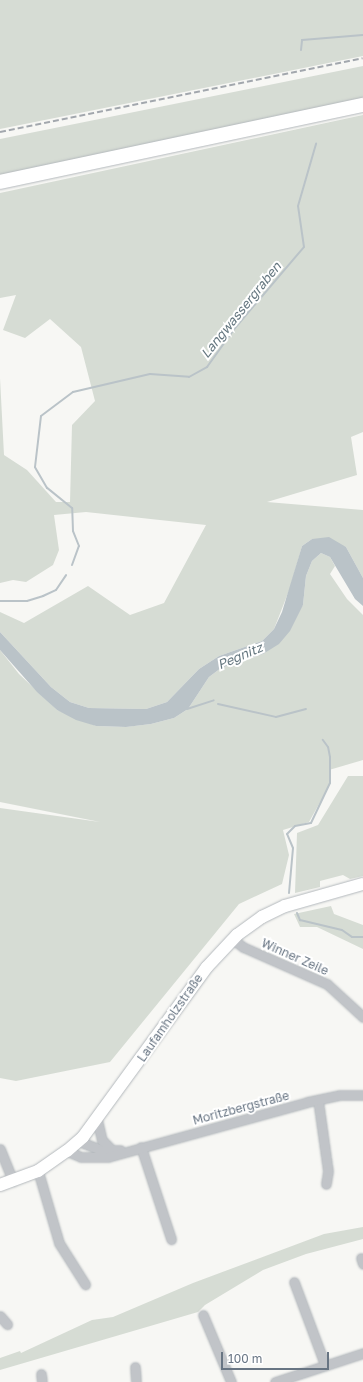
<!DOCTYPE html>
<meta charset="utf-8">
<style>
body{margin:0}
#map{position:relative;width:363px;height:1382px;overflow:hidden;background:#f7f7f4;font-family:"Golos Text",sans-serif}
div>[style]{position:absolute}
.green>*{inset:0;background:#d6dcd4}
.water>*{inset:0;background:#bac3c8}
.stream>*{height:2px;margin:-1px;padding:0 1px;transform-origin:1px;border-radius:1px;background:#bac3c8}
.roads{filter:drop-shadow(0 0 1px #b3b8bc) drop-shadow(0 0 1px #b3b8bc)}
.street>*{height:9px;margin:-4.5px;padding:0 4.5px;transform-origin:4.5px;border-radius:4.5px;background:#c1c4c8}
.secondary>*{height:12px;margin:-6px;padding:0 6px;transform-origin:6px;border-radius:6px;background:#fff}
.primary>*{height:14px;margin:-7px;padding:0 7px;transform-origin:7px;border-radius:7px;background:#fff}
.rail>*{height:2px;margin-top:-1px;transform-origin:0;background:repeating-linear-gradient(90deg,#a2a7ad 0 6px,transparent 0 9px)}
span{translate:-50% -50%;white-space:nowrap;text-align:center;line-height:1.15;-webkit-text-stroke:4px #fff;paint-order:stroke}
.street-label{font-size:12px;color:#687583}
.water-label{font-size:13px;color:#64767f;font-style:italic}
.scale{position:absolute;left:221px;top:1352px;width:108px;height:18px;box-sizing:border-box;border:2px solid #687583;border-top:0;padding-left:5px;font-size:12px;line-height:14px;white-space:nowrap;color:#687583;-webkit-text-stroke:3px #fff;paint-order:stroke}
</style>
<div id="map">
<div class="green">
<i style="clip-path:polygon(0 0,363px 0,363px 56px,0 129px)"></i>
<i style="clip-path:polygon(363px 66px,363px 99px,0 177px,0 139px)"></i>
<i style="clip-path:polygon(363px 115px,363px 432px,351px 437px,357px 475px,267px 502px,363px 510px,363px 578px,346px 547px,312px 539px,302px 546px,290px 588px,274px 629px,262px 641px,219px 656px,199px 669px,167px 702px,146px 709px,89px 708px,70px 702px,51px 687px,0 632px,0 612px,24px 623px,88px 586px,130px 615px,164px 603px,206px 525px,86px 512px,54px 515px,59px 550px,53px 565px,26px 582px,13px 580px,0 583px,0 378px,4px 455px,27px 470px,56px 502px,70px 502px,72px 425px,95px 401px,81px 347px,50px 319px,25px 338px,3px 330px,16px 295px,0 298px,0 193px)"></i>
<i style="clip-path:polygon(321px 553px,330px 557px,335px 566px,330px 574px,347px 599px,363px 615px,363px 760px,329px 770px,329px 786px,309px 822px,283px 830px,289px 855px,282px 884px,239px 904px,110px 1062px,16px 1081px,0 1078px,0 808px,100px 822px,0 802px,0 650px,19px 674px,57px 710px,96px 726px,125px 727px,151px 724px,174px 718px,188px 709px,209px 677px,221px 668px,263px 654px,303px 605px,306px 576px,312px 561px)"></i>
<i style="clip-path:polygon(348px 776px,363px 776px,363px 876px,350px 879px,343px 875px,320px 881px,320px 887px,295px 893px,297px 833px,318px 825px)"></i>
<i style="clip-path:polygon(331px 906px,334px 914px,363px 925px,363px 949px,317px 927px,300px 927px,294px 914px)"></i>
<i style="clip-path:polygon(363px 1227px,363px 1239px,306px 1254px,263px 1270px,205px 1305px,198px 1312px,0 1370px,0 1358px,20px 1351px,21px 1353px,92px 1320px,113px 1317px,193px 1283px,324px 1234px)"></i>
</div>
<div class="water">
<i style="clip-path:polygon(329px 537px,346px 547px,363px 578px,363px 606px,355px 599px,330px 557px,321px 553px,312px 561px,306px 576px,303px 605px,290px 631px,279px 644px,263px 654px,221px 668px,209px 677px,188px 709px,174px 718px,151px 724px,126px 727px,96px 726px,76px 720px,57px 710px,37px 692px,0 650px,0 632px,51px 687px,70px 702px,89px 708px,146px 709px,167px 702px,199px 669px,219px 656px,262px 641px,274px 629px,282px 612px,302px 546px,312px 539px)"></i>
</div>
<div class="stream">
<i style="left:301px;top:50px;width:10px;rotate:-84deg"></i>
<i style="left:302px;top:40px;width:61px;rotate:-4.7deg"></i>
<i style="left:72px;top:565px;width:20px;rotate:-70deg"></i>
<i style="left:79px;top:546px;width:16px;rotate:-112deg"></i>
<i style="left:73px;top:531px;width:23px;rotate:-92deg"></i>
<i style="left:72px;top:508px;width:32px;rotate:-141deg"></i>
<i style="left:47px;top:488px;width:24px;rotate:-120deg"></i>
<i style="left:35px;top:467px;width:51px;rotate:-83.3deg"></i>
<i style="left:41px;top:416px;width:40px;rotate:-37deg"></i>
<i style="left:73px;top:392px;width:79px;rotate:-13.2deg"></i>
<i style="left:150px;top:374px;width:39px;rotate:4deg"></i>
<i style="left:189px;top:377px;width:21px;rotate:-29deg"></i>
<i style="left:207px;top:367px;width:48px;rotate:-54.3deg"></i>
<i style="left:235px;top:328px;width:106px;rotate:-49.6deg"></i>
<i style="left:304px;top:247px;width:41px;rotate:-98.3deg"></i>
<i style="left:298px;top:206px;width:65px;rotate:-73.8deg"></i>
<i style="left:0;top:601px;width:27px"></i>
<i style="left:27px;top:601px;width:17px;rotate:-17deg"></i>
<i style="left:43px;top:596px;width:14px;rotate:-25deg"></i>
<i style="left:56px;top:590px;width:18px;rotate:-56deg"></i>
<i style="left:218px;top:704px;width:59px;rotate:12.6deg"></i>
<i style="left:276px;top:717px;width:31px;rotate:-15deg"></i>
<i style="left:187px;top:709px;width:28px;rotate:-18deg"></i>
<i style="left:289px;top:893px;width:45px;rotate:-84.9deg"></i>
<i style="left:293px;top:848px;width:15px;rotate:-113deg"></i>
<i style="left:287px;top:834px;width:11px;rotate:-45deg"></i>
<i style="left:295px;top:826px;width:16px;rotate:-11deg"></i>
<i style="left:311px;top:823px;width:44px;rotate:-64.6deg"></i>
<i style="left:330px;top:783px;width:26px;rotate:-90deg"></i>
<i style="left:330px;top:757px;width:10px;rotate:-101deg"></i>
<i style="left:328px;top:747px;width:9px;rotate:-126deg"></i>
<i style="left:297px;top:913px;width:8px;rotate:67deg"></i>
<i style="left:300px;top:920px;width:43px;rotate:13.4deg"></i>
<i style="left:342px;top:930px;width:12px;rotate:35deg"></i>
<i style="left:352px;top:937px;width:11px"></i>
</div>
<div class="roads">
<div class="street">
<i style="left:232px;top:939px;width:14px;rotate:36deg"></i>
<i style="left:243px;top:947px;width:92px;rotate:23.8deg"></i>
<i style="left:327px;top:984px;width:49px;rotate:42.5deg"></i>
<i style="left:318px;top:1100px;width:72px;rotate:82deg"></i>
<i style="left:328px;top:1171px;width:13px;rotate:99deg"></i>
<i style="left:97px;top:1119px;width:22px;rotate:77deg"></i>
<i style="left:102px;top:1140px;width:14px;rotate:45deg"></i>
<i style="left:78px;top:1141px;width:26px;rotate:21deg"></i>
<i style="left:102px;top:1150px;width:18px"></i>
<i style="left:141px;top:1147px;width:97px;rotate:71.9deg"></i>
<i style="left:0;top:1149px;width:35px;rotate:68deg"></i>
<i style="left:67px;top:1151px;width:15px;rotate:23deg"></i>
<i style="left:81px;top:1157px;width:27px"></i>
<i style="left:108px;top:1157px;width:206px;rotate:-15.4deg"></i>
<i style="left:307px;top:1102px;width:34px;rotate:-12deg"></i>
<i style="left:340px;top:1095px;width:23px"></i>
<i style="left:38px;top:1171px;width:75px;rotate:73.7deg"></i>
<i style="left:59px;top:1243px;width:49px;rotate:57.6deg"></i>
<i style="left:361px;top:1258px;width:6px;rotate:72deg"></i>
<i style="left:294px;top:1282px;width:89px;rotate:69.5deg"></i>
<i style="left:203px;top:1315px;width:73px;rotate:67.3deg"></i>
<i style="left:0;top:1316px;width:11px;rotate:49deg"></i>
<i style="left:135px;top:1367px;width:15px;rotate:86deg"></i>
<i style="left:41px;top:1374px;width:8px;rotate:83deg"></i>
<i style="left:275px;top:1382px;width:93px;rotate:-18.2deg"></i>
</div>
<div class="secondary">
<i style="left:0;top:1185px;width:40px;rotate:-20.2deg"></i>
<i style="left:38px;top:1171px;width:35px;rotate:-35deg"></i>
<i style="left:67px;top:1151px;width:21px;rotate:-41deg"></i>
<i style="left:83px;top:1137px;width:210px;rotate:-53.9deg"></i>
<i style="left:207px;top:967px;width:44px;rotate:-46.8deg"></i>
<i style="left:237px;top:935px;width:31px;rotate:-36deg"></i>
<i style="left:262px;top:917px;width:25px;rotate:-26deg"></i>
<i style="left:285px;top:906px;width:81px;rotate:-15.8deg"></i>
</div>
<div class="primary">
<i style="left:0;top:182px;width:371px;rotate:-12deg"></i>
</div>
</div>
<div class="rail">
<i style="left:0;top:132px;width:370px;rotate:-11.5deg"></i>
</div>
<div class="street-label">
<span style="left:295px;top:957px;rotate:24deg">Winner Zeile</span>
<span style="left:170px;top:1018px;rotate:-55deg">Laufamholzstraße</span>
<span style="left:241px;top:1108px;rotate:-15deg">Moritzbergstraße</span>
</div>
<div class="water-label">
<span style="left:241px;top:310px;rotate:-51deg">Langwassergraben</span>
<span style="left:240px;top:656px;rotate:-23deg">Pegnitz</span>
</div>
<div class="scale">100 m</div>
</div>
